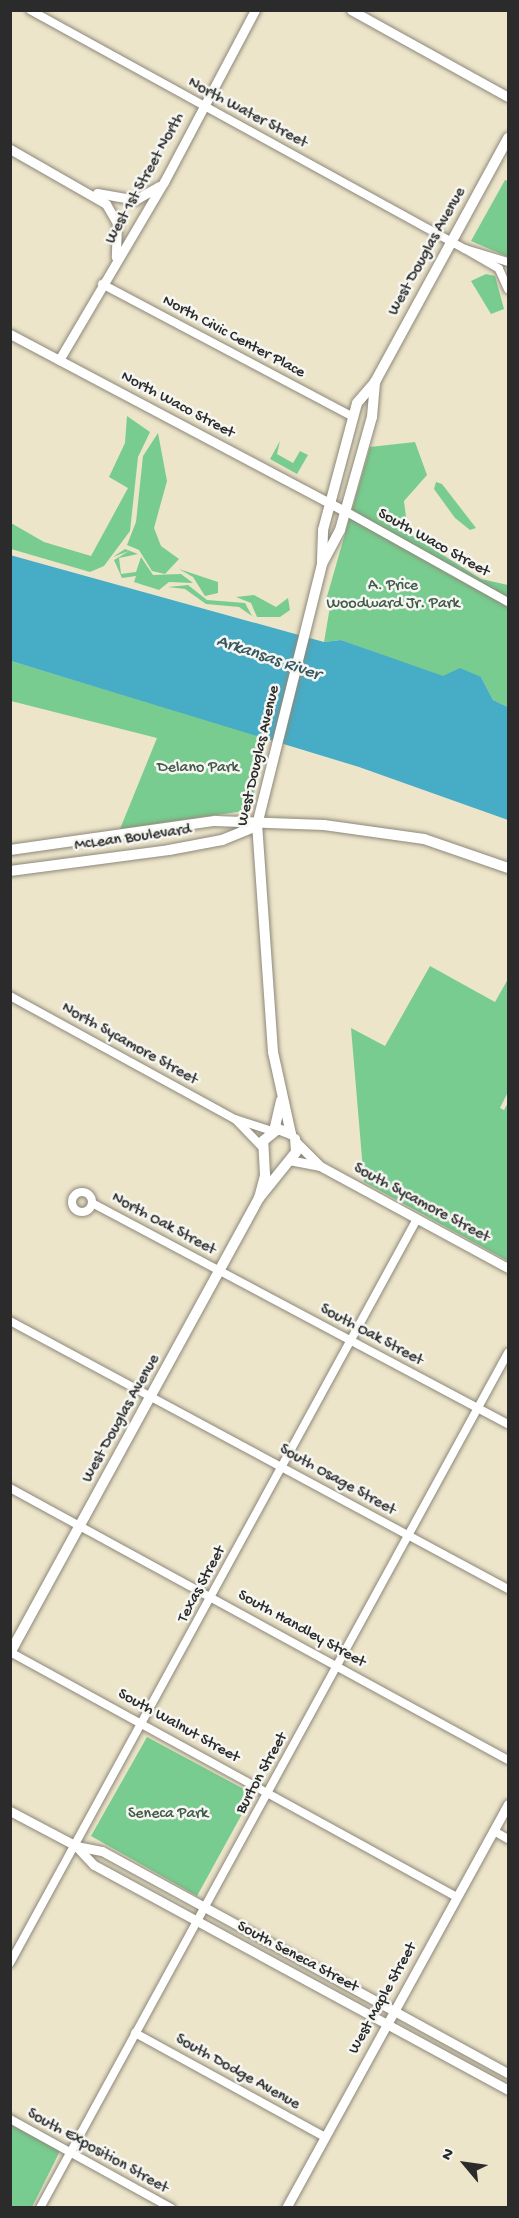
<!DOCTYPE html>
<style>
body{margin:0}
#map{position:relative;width:519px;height:2218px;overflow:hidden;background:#ede5ca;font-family:"Gochi Hand",sans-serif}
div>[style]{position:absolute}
.green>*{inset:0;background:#78cc8f}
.water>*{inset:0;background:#47acc6}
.roads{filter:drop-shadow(0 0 2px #8c887a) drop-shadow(0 0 2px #8c887a)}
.minor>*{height:8px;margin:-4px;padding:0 4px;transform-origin:4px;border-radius:4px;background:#fff}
.minor>.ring{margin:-4px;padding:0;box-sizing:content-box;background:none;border:8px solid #fff;border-radius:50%}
.tertiary>*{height:9px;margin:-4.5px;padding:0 4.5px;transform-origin:4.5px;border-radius:4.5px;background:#fff}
.secondary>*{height:10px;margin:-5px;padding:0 5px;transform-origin:5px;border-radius:5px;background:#fff}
span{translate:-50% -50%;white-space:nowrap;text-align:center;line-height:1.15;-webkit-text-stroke:5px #f6f6f2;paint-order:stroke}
.street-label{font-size:16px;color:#2b2b2b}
.park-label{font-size:16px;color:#425b49}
.water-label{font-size:18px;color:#355861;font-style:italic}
.frame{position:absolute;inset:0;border:12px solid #2b2b2b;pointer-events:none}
.north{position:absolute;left:435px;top:2134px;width:60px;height:60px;-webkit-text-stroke:4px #f6f6f2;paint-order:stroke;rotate:299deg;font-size:16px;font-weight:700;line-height:24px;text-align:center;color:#2b2b2b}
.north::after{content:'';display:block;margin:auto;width:21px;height:27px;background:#2b2b2b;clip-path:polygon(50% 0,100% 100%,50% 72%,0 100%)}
</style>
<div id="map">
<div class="green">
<i style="clip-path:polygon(505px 180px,508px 181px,508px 257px,471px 241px)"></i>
<i style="clip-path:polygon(486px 274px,495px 276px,504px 309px,491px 314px,471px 281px)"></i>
<i style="clip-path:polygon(127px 416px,150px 432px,138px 457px,130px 531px,104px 566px,90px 572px,11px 549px,11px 523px,44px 542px,91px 556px,128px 488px,109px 477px,125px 443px)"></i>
<i style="clip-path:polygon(158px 433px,167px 481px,154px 528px,161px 546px,179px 559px,165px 574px,152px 571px,139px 550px,127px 545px,136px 522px,143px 456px)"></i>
<i style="clip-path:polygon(280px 441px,277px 454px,293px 463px,300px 451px,308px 455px,297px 474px,270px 459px)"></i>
<i style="clip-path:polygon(415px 442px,427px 475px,404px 501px,408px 533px,481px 579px,508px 585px,508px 707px,493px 700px,481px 677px,443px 677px,341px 640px,324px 642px,331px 601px,326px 600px,370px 447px)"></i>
<i style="clip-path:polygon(436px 482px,442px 484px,476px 528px,470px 530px,455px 518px,434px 489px)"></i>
<i style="clip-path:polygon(125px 549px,138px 554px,119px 558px,121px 574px,136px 572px,141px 557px,153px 575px,181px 574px,193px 583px,169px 582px,159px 590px,134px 582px,136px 576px,122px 578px,114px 560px,129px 551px,113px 557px)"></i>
<i style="clip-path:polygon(179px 569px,218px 582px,218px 593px,205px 596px,193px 577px)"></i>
<i style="clip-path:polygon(188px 585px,207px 600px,245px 603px,252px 616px,239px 607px,206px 604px,185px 589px,168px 587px)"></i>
<i style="clip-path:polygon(254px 595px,276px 607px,288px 598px,290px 610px,280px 617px,257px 617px,251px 603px,236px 597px)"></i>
<i style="clip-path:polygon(11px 661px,257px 735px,254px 798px,244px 811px,120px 829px,157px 738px,11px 701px)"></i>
<i style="clip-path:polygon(430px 966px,495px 1002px,508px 979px,508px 1092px,500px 1108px,504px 1110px,508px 1103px,508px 1261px,364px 1182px,351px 1028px,385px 1046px)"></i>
<i style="clip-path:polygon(147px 1737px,253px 1794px,197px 1896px,91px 1836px)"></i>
<i style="clip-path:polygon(10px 2124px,60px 2151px,32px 2207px,11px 2207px)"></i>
</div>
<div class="water">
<i style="clip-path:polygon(10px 555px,324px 642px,341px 640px,443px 676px,460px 668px,481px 677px,493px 700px,508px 707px,508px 820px,359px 767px,11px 661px)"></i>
</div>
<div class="roads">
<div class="minor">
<i style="left:30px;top:10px;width:496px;rotate:28.8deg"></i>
<i style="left:465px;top:249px;width:45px;rotate:16.8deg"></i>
<i style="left:465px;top:249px;width:39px;rotate:30deg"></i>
<i style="left:499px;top:269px;width:22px;rotate:66deg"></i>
<i style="left:102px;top:284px;width:282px;rotate:27.9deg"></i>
<i style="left:345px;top:511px;width:187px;rotate:29.2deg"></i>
<i style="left:10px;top:996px;width:256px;rotate:28.7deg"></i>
<i style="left:235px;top:1119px;width:39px;rotate:18deg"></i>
<i style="left:236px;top:1120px;width:37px;rotate:46deg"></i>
<i class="ring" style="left:72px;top:1192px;width:12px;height:12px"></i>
<i style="left:92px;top:1203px;width:471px;rotate:28deg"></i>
<i style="left:10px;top:1321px;width:566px;rotate:28.29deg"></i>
<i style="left:10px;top:1488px;width:567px;rotate:28.64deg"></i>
<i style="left:10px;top:1652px;width:510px;rotate:28.73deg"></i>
<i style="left:494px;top:1831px;width:16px;rotate:30deg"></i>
<i style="left:10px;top:1963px;width:848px;rotate:-61.32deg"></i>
<i style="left:135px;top:2033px;width:217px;rotate:28.7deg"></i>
<i style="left:10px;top:2119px;width:184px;rotate:28.9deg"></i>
<i style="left:40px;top:2208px;width:975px;rotate:-61.31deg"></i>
</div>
<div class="tertiary">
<i style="left:351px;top:10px;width:179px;rotate:29deg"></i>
<i style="left:10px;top:149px;width:111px;rotate:29.8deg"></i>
<i style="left:106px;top:204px;width:22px;rotate:60deg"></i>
<i style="left:117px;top:223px;width:34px;rotate:92deg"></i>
<i style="left:97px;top:193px;width:39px;rotate:10deg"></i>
<i style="left:135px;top:200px;width:28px;rotate:-30deg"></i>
<i style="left:10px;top:334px;width:379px;rotate:27.9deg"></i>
<i style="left:59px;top:360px;width:207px;rotate:-59.5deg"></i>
<i style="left:164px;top:182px;width:195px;rotate:-62.1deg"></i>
<i style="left:295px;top:1141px;width:35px;rotate:45deg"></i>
<i style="left:320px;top:1166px;width:214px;rotate:28.5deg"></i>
<i style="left:289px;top:1160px;width:32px;rotate:11deg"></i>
<i style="left:10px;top:1811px;width:75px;rotate:27.9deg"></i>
<i style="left:76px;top:1846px;width:26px;rotate:11deg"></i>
<i style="left:102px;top:1851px;width:463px;rotate:28.7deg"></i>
<i style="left:76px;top:1846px;width:26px;rotate:47deg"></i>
<i style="left:94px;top:1865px;width:471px;rotate:28.5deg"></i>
<i style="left:286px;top:2208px;width:461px;rotate:-61.2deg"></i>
</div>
<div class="secondary">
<i style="left:322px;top:561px;width:31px;rotate:-88deg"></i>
<i style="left:323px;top:530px;width:131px;rotate:-75deg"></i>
<i style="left:357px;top:403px;width:28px;rotate:-49deg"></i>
<i style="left:375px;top:382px;width:278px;rotate:-61.4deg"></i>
<i style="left:10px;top:850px;width:207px;rotate:-8.1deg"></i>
<i style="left:215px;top:821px;width:109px;rotate:2.1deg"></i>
<i style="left:324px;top:825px;width:101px;rotate:8deg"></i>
<i style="left:424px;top:839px;width:89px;rotate:19deg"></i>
<i style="left:10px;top:871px;width:160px;rotate:-7.5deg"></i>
<i style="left:169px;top:850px;width:54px;rotate:-10.7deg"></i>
<i style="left:222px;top:840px;width:35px;rotate:-22deg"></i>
<i style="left:274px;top:1131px;width:31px;rotate:-77deg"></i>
<i style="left:291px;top:1134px;width:84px;rotate:-102.4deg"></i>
<i style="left:273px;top:1052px;width:228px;rotate:-94deg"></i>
<i style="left:257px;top:825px;width:269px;rotate:-76deg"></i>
<i style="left:322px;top:564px;width:38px;rotate:-62deg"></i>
<i style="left:340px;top:530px;width:117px;rotate:-74.2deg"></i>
<i style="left:372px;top:417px;width:35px;rotate:-85deg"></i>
<i style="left:259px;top:1198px;width:59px;rotate:-51.2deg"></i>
<i style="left:296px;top:1152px;width:13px;rotate:-94deg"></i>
<i style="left:10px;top:1653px;width:519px;rotate:-61.31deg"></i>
<i style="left:259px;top:1198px;width:24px;rotate:-75deg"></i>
<i style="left:265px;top:1175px;width:34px;rotate:-93deg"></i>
<i style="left:263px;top:1141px;width:19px;rotate:-39deg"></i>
<i style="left:278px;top:1129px;width:14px;rotate:21deg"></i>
</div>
</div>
<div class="street-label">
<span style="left:247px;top:114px;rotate:28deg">North Water Street</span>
<span style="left:146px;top:179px;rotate:-61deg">West 1st Street North</span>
<span style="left:428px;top:252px;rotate:-61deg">West Douglas Avenue</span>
<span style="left:233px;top:338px;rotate:28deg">North Civic Center Place</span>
<span style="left:177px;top:406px;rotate:28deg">North Waco Street</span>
<span style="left:433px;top:544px;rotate:29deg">South Waco Street</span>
<span style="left:260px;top:756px;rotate:-77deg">West Douglas Avenue</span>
<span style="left:133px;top:839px;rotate:-8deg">McLean Boulevard</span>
<span style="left:129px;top:1045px;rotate:29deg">North Sycamore Street</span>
<span style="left:421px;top:1204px;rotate:28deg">South Sycamore Street</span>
<span style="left:163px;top:1225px;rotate:28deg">North Oak Street</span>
<span style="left:371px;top:1336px;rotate:28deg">South Oak Street</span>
<span style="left:122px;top:1419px;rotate:-61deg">West Douglas Avenue</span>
<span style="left:337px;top:1481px;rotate:29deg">South Osage Street</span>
<span style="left:203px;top:1585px;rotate:-62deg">Texas Street</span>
<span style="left:301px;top:1630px;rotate:29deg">South Handley Street</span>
<span style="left:178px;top:1727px;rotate:29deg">South Walnut Street</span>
<span style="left:263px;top:1774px;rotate:-61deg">Burton Street</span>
<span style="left:297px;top:1958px;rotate:28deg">South Seneca Street</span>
<span style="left:384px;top:1999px;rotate:-61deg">West Maple Street</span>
<span style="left:237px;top:2073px;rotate:29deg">South Dodge Avenue</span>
<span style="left:97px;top:2152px;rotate:29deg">South Exposition Street</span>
</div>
<div class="park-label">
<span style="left:393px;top:596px">A. Price<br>Woodward Jr. Park</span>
<span style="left:198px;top:769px">Delano Park</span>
<span style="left:168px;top:1815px">Seneca Park</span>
</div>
<div class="water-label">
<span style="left:268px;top:659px;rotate:19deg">Arkansas River</span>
</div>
<div class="frame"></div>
<div class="north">N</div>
</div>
